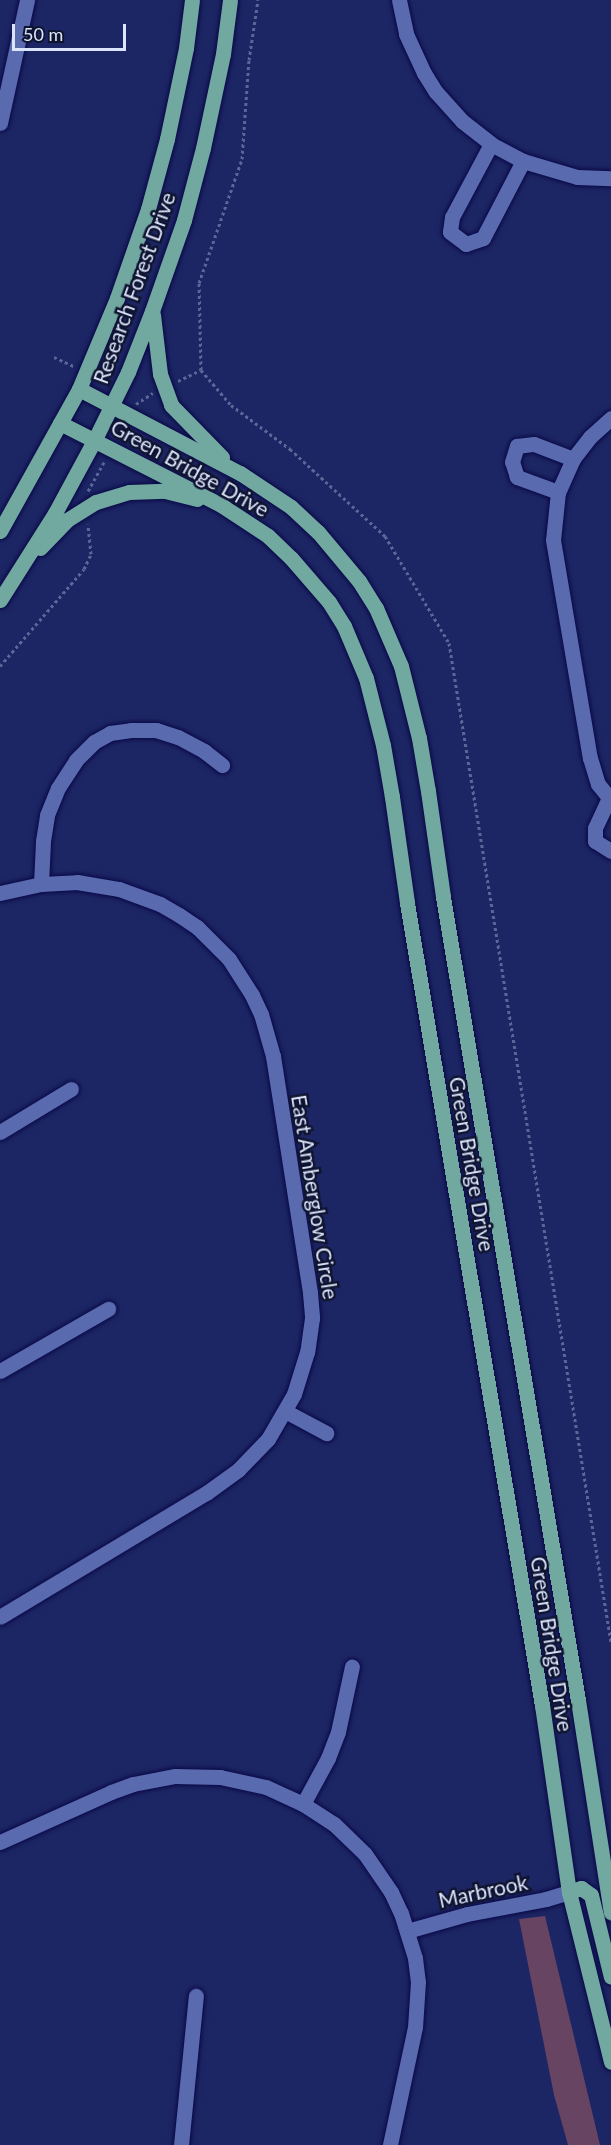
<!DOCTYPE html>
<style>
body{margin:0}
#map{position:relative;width:611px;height:2145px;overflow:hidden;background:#1d2664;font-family:Lato,sans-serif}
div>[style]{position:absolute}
.green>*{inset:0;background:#674462}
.path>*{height:3px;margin-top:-1.5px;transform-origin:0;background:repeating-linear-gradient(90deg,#5d6697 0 3px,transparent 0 6px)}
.roads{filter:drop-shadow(0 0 2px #0a0847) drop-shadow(0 0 2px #0a0847)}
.minor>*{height:15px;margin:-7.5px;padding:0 7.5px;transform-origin:7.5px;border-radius:7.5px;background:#596aaf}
.major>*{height:15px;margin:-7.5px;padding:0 7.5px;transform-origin:7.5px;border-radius:7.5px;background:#71a9a1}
span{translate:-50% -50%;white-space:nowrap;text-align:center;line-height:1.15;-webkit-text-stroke:5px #0e142f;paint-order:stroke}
.street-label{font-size:21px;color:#dce4fb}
.scale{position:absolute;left:12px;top:24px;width:114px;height:27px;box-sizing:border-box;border:3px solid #dce4fb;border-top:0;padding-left:8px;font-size:18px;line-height:21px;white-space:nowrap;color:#dce4fb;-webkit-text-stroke:4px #0e142f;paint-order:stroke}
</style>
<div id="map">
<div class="green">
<i style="clip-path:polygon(545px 1916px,600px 2145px,568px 2145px,554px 2095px,519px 1919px)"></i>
</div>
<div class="path">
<i style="left:54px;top:357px;width:23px;rotate:25deg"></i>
<i style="left:201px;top:370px;width:46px;rotate:49.4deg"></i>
<i style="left:231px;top:405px;width:74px;rotate:36.7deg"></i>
<i style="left:290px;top:449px;width:129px;rotate:42.5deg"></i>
<i style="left:385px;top:536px;width:125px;rotate:59.1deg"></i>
<i style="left:449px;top:643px;width:1012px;rotate:80.79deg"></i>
<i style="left:178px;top:381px;width:25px;rotate:-26deg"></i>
<i style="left:201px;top:370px;width:87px;rotate:-91.3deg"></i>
<i style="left:199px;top:283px;width:131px;rotate:-70.9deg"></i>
<i style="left:242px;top:159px;width:99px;rotate:-86deg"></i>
<i style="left:249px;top:60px;width:61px;rotate:-81.5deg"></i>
<i style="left:136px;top:404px;width:20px;rotate:-33deg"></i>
<i style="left:88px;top:491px;width:33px;rotate:-61deg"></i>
<i style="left:0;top:666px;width:128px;rotate:-49.1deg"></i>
<i style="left:84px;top:569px;width:17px;rotate:-65deg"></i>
<i style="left:91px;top:554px;width:30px;rotate:-96deg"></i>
</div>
<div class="roads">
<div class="minor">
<i style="left:399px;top:0;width:35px;rotate:78deg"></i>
<i style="left:406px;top:34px;width:43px;rotate:65.2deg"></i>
<i style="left:424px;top:73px;width:22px;rotate:58deg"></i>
<i style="left:436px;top:92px;width:39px;rotate:48deg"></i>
<i style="left:462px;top:121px;width:37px;rotate:38deg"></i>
<i style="left:491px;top:144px;width:36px;rotate:28deg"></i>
<i style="left:523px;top:161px;width:56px;rotate:16.5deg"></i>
<i style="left:577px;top:177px;width:34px;rotate:2deg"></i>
<i style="left:0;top:123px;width:126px;rotate:-77.6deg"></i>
<i style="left:491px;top:144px;width:83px;rotate:118.1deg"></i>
<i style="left:452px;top:217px;width:15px;rotate:98deg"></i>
<i style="left:450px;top:232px;width:20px;rotate:37deg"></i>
<i style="left:466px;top:244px;width:18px;rotate:-19deg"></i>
<i style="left:483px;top:238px;width:87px;rotate:-62.5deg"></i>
<i style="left:611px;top:418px;width:28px;rotate:138deg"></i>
<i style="left:590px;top:437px;width:28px;rotate:128deg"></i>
<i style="left:573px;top:459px;width:36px;rotate:114deg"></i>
<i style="left:558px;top:492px;width:48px;rotate:95.9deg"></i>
<i style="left:553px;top:540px;width:221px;rotate:80.4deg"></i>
<i style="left:590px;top:758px;width:27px;rotate:73deg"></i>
<i style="left:598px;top:784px;width:21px;rotate:51deg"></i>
<i style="left:558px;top:492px;width:44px;rotate:-159.9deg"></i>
<i style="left:517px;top:477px;width:16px;rotate:-108deg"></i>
<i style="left:512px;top:462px;width:17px;rotate:-73deg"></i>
<i style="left:517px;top:446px;width:17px;rotate:-7deg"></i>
<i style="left:534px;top:444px;width:42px;rotate:21deg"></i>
<i style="left:609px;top:798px;width:33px;rotate:115deg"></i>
<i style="left:595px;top:828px;width:13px;rotate:90deg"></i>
<i style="left:595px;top:841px;width:19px;rotate:32deg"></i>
<i style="left:41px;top:884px;width:43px;rotate:-87.3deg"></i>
<i style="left:43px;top:841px;width:26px;rotate:-81deg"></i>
<i style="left:47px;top:815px;width:29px;rotate:-68deg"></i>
<i style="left:58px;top:788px;width:33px;rotate:-57deg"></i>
<i style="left:76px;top:760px;width:25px;rotate:-45deg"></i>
<i style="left:94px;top:742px;width:18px;rotate:-29deg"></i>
<i style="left:110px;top:733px;width:21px;rotate:-8deg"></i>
<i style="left:131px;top:730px;width:25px"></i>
<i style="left:156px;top:730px;width:23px;rotate:18deg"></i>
<i style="left:178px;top:737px;width:30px;rotate:28deg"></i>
<i style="left:204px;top:751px;width:23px;rotate:38deg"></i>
<i style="left:0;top:893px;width:42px;rotate:-12.4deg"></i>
<i style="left:41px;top:884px;width:36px;rotate:-3deg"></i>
<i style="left:77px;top:882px;width:43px;rotate:9.5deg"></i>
<i style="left:119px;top:889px;width:44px;rotate:20.1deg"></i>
<i style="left:160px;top:904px;width:22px;rotate:30deg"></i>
<i style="left:179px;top:915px;width:22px;rotate:34deg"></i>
<i style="left:197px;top:927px;width:45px;rotate:45deg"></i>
<i style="left:229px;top:959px;width:43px;rotate:57.4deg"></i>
<i style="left:252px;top:995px;width:21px;rotate:65deg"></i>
<i style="left:261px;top:1014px;width:44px;rotate:74.1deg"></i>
<i style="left:273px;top:1056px;width:240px;rotate:81.1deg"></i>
<i style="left:310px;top:1293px;width:25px;rotate:85deg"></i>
<i style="left:312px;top:1318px;width:34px;rotate:98deg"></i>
<i style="left:307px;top:1352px;width:44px;rotate:107.2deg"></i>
<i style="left:294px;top:1394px;width:52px;rotate:120deg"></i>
<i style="left:268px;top:1439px;width:43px;rotate:134.1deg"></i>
<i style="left:238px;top:1470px;width:39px;rotate:144deg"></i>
<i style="left:206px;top:1493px;width:240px;rotate:149deg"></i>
<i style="left:0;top:1132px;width:83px;rotate:-31.2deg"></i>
<i style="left:0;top:1371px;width:125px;rotate:-29.9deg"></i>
<i style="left:285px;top:1411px;width:47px;rotate:28.2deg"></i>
<i style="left:303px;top:1804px;width:52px;rotate:-61.5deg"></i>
<i style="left:328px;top:1758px;width:28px;rotate:-69deg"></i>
<i style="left:338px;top:1732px;width:67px;rotate:-78deg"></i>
<i style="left:0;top:1842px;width:122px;rotate:-24.2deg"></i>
<i style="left:111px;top:1792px;width:23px;rotate:-20deg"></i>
<i style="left:133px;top:1784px;width:43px;rotate:-10.8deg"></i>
<i style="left:175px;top:1776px;width:45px;rotate:1.3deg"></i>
<i style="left:220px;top:1777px;width:47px;rotate:12.3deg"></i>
<i style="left:266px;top:1787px;width:41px;rotate:24.7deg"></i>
<i style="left:303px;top:1804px;width:37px;rotate:33deg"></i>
<i style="left:334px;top:1824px;width:43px;rotate:44.1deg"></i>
<i style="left:365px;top:1854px;width:46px;rotate:55.6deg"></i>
<i style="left:391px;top:1892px;width:23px;rotate:65deg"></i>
<i style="left:401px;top:1913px;width:47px;rotate:72.7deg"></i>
<i style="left:415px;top:1958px;width:24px;rotate:83deg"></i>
<i style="left:418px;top:1982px;width:45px;rotate:93.8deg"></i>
<i style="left:415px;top:2027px;width:121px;rotate:102deg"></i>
<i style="left:407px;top:1931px;width:62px;rotate:-15.8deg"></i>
<i style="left:467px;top:1914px;width:80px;rotate:-10.8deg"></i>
<i style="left:546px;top:1899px;width:24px;rotate:-17deg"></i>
<i style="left:181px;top:2145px;width:150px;rotate:-84.3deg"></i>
</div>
<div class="major">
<i style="left:153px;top:315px;width:59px;rotate:83.2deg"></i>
<i style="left:160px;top:374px;width:33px;rotate:70deg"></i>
<i style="left:171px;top:405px;width:73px;rotate:45.6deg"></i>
<i style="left:79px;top:389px;width:182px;rotate:27.6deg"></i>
<i style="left:240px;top:473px;width:61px;rotate:33.7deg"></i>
<i style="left:291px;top:507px;width:37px;rotate:43deg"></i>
<i style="left:318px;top:532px;width:64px;rotate:50.1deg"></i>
<i style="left:359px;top:581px;width:32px;rotate:58deg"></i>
<i style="left:376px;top:608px;width:63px;rotate:66.7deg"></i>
<i style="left:401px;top:666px;width:74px;rotate:76deg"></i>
<i style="left:419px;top:738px;width:54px;rotate:80.4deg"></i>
<i style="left:428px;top:791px;width:107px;rotate:81.9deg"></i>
<i style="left:443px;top:897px;width:814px;rotate:80.46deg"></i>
<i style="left:578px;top:1700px;width:215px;rotate:81.2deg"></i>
<i style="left:60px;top:423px;width:181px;rotate:27deg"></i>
<i style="left:221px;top:505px;width:56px;rotate:33.4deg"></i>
<i style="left:268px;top:536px;width:32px;rotate:44deg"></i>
<i style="left:291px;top:558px;width:58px;rotate:49.2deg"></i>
<i style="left:329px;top:602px;width:28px;rotate:58deg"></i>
<i style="left:344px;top:626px;width:56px;rotate:67.1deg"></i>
<i style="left:366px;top:678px;width:69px;rotate:75.8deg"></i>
<i style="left:383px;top:745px;width:53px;rotate:80.2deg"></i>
<i style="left:392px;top:797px;width:107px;rotate:81.9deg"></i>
<i style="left:407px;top:903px;width:813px;rotate:80.45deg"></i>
<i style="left:542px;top:1705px;width:189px;rotate:81.8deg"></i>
<i style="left:569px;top:1892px;width:175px;rotate:76.1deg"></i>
<i style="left:0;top:531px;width:162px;rotate:-60.9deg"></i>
<i style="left:79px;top:389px;width:99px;rotate:-67.3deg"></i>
<i style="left:117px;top:298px;width:94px;rotate:-70.8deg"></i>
<i style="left:148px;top:209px;width:73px;rotate:-74.8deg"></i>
<i style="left:167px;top:139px;width:93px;rotate:-78.2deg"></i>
<i style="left:186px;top:48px;width:48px;rotate:-82.9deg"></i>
<i style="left:40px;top:548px;width:39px;rotate:-46deg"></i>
<i style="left:67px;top:520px;width:34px;rotate:-32deg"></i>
<i style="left:96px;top:502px;width:34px;rotate:-17deg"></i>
<i style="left:129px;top:492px;width:36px;rotate:-2deg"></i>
<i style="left:165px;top:491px;width:33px;rotate:14deg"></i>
<i style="left:0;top:600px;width:103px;rotate:-57.7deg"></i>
<i style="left:55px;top:513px;width:84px;rotate:-61.6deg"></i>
<i style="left:95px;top:439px;width:75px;rotate:-63.8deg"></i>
<i style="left:128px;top:372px;width:66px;rotate:-68.5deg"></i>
<i style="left:152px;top:311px;width:96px;rotate:-70.6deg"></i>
<i style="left:184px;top:220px;width:74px;rotate:-75.2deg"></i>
<i style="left:203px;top:148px;width:96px;rotate:-78deg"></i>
<i style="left:223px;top:54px;width:54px;rotate:-82.6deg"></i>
<i style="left:569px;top:1892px;width:13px;rotate:-18deg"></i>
<i style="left:581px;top:1888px;width:12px;rotate:35deg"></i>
<i style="left:591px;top:1895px;width:84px;rotate:76.3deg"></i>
</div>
</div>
<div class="street-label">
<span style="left:134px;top:288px;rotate:-70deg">Research Forest Drive</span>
<span style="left:190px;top:468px;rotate:29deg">Green Bridge Drive</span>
<span style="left:472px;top:1164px;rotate:80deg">Green Bridge Drive</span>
<span style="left:315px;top:1197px;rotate:81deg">East Amberglow Circle</span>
<span style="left:552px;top:1644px;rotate:81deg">Green Bridge Drive</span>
<span style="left:483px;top:1891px;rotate:-12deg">Marbrook</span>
</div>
<div class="scale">50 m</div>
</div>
